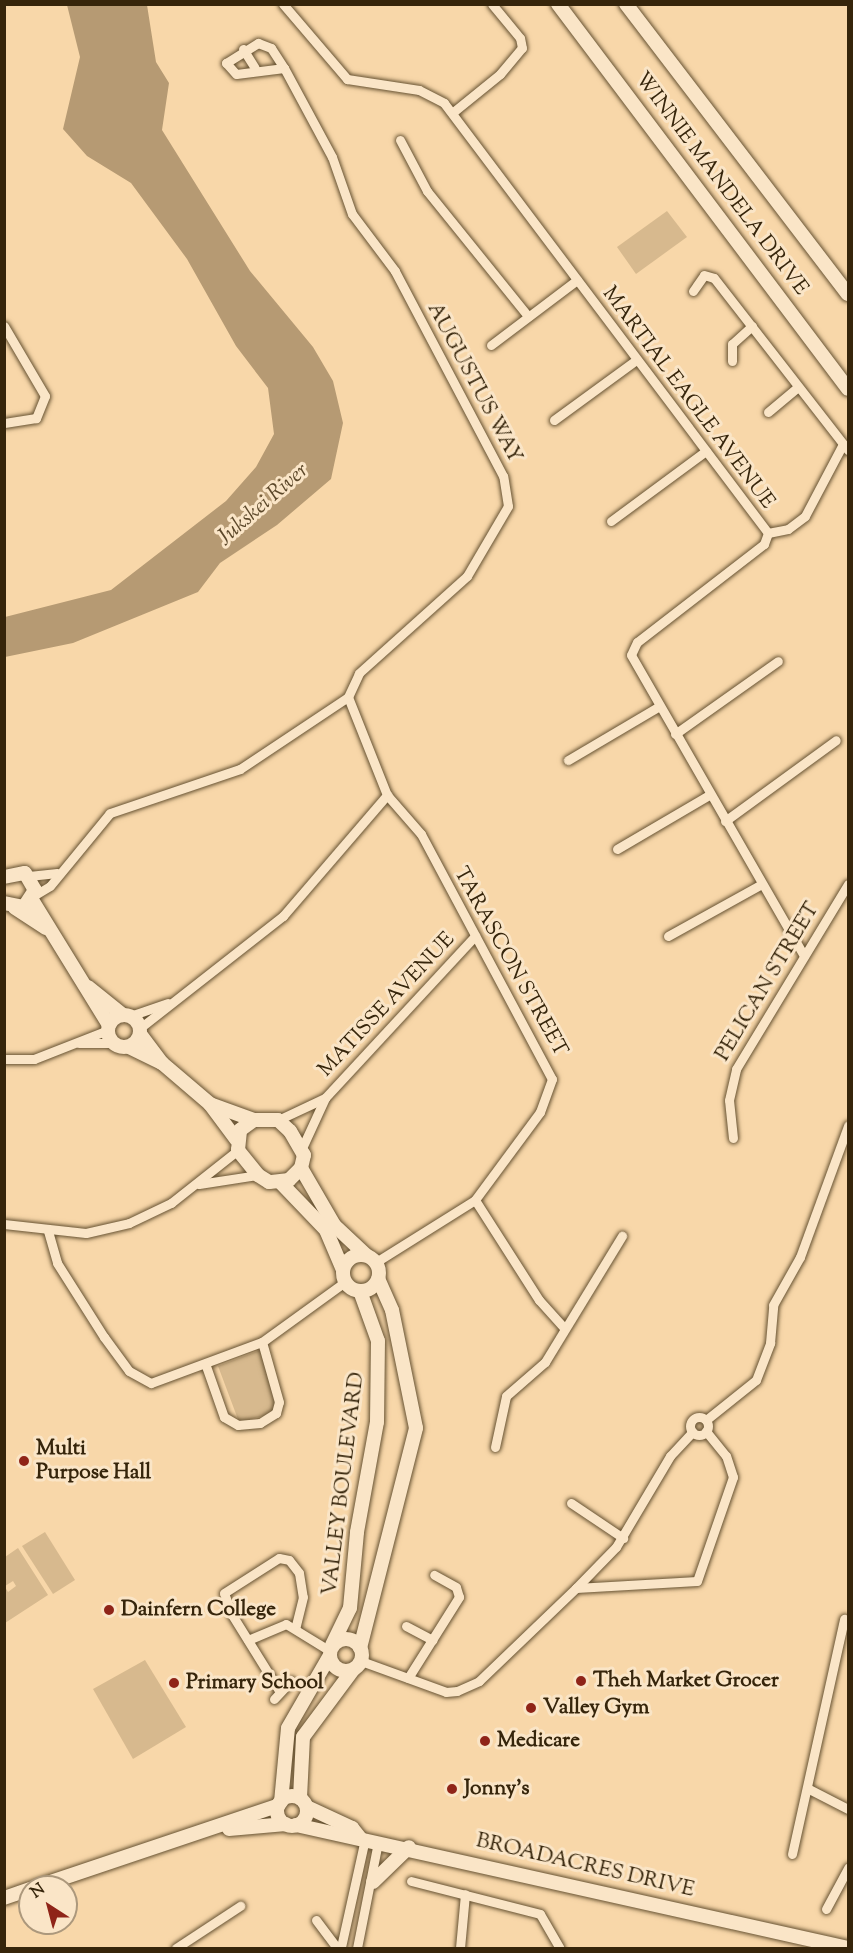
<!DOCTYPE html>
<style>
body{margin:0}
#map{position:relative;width:853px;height:1953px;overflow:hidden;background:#f8d7a9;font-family:"Sorts Mill Goudy",serif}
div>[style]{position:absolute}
.green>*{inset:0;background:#d7b98e}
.water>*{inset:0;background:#b69a73}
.roads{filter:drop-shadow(0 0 2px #665232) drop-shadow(0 0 2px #665232)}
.street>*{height:9px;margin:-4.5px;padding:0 4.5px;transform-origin:4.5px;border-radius:4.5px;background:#fae5c7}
.street>.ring{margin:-4.5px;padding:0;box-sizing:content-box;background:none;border:9px solid #fae5c7;border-radius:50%}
.secondary>*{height:14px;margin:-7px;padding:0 7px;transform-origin:7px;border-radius:7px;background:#fae5c7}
.secondary>.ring{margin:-7px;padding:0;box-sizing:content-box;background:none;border:14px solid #fae5c7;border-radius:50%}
.dots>*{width:16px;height:16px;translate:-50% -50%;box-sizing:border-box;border:3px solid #fae5c7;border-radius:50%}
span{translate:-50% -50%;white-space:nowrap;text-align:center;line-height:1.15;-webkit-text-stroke:6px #fae5c7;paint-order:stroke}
.street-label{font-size:21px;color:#36250b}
.poi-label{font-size:21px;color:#36250b;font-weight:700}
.left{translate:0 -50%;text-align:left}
.water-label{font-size:22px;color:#5c482a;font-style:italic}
.frame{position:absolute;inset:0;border:6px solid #36250b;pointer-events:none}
.north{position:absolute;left:18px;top:1875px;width:60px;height:60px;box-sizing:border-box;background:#fae5c7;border:2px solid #ac987c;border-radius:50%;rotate:324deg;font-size:16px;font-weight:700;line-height:24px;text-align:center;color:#36250b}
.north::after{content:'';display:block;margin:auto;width:21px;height:27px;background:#8f2418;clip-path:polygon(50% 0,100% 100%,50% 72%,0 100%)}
</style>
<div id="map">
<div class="green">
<i style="clip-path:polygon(667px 211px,687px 237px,636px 274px,617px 247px)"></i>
<i style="clip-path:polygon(261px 1350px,278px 1399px,275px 1413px,239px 1422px,218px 1366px)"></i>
<i style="clip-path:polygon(45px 1532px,75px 1580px,53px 1594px,22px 1546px)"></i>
<i style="clip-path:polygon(18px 1548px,48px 1595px,5px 1623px,5px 1587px,8px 1592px,16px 1586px,13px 1581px,5px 1586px,5px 1557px)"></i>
<i style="clip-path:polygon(145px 1660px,186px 1727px,133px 1759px,93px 1689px)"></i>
</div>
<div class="water">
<i style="clip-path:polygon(67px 5px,147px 5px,156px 62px,169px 83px,162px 130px,250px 271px,313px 347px,333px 381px,343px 423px,331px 479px,277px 525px,220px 563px,198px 592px,73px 643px,5px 657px,5px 617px,111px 590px,226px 501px,256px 467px,274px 434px,268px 388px,236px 346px,187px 259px,131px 183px,87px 156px,63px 129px,80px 57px)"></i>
</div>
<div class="roads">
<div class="street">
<i style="left:283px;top:4px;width:99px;rotate:49.5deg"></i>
<i style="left:347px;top:79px;width:73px;rotate:8.7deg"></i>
<i style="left:419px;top:90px;width:28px;rotate:27deg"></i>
<i style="left:444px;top:103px;width:538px;rotate:53deg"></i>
<i style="left:768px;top:533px;width:12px;rotate:110deg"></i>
<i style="left:764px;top:544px;width:160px;rotate:142.3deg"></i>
<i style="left:637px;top:642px;width:14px;rotate:115deg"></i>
<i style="left:631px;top:655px;width:347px;rotate:60.1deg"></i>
<i style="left:243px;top:49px;width:22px;rotate:58deg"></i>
<i style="left:452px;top:113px;width:62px;rotate:-39.1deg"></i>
<i style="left:500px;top:74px;width:34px;rotate:-50deg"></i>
<i style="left:522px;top:48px;width:10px;rotate:-101deg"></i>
<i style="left:520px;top:38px;width:44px;rotate:-129.5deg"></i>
<i style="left:400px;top:140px;width:58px;rotate:62.1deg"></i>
<i style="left:427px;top:191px;width:161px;rotate:51.1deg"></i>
<i style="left:693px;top:291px;width:19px;rotate:-55deg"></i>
<i style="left:704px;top:275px;width:10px;rotate:17deg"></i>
<i style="left:714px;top:278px;width:218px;rotate:52.1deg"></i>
<i style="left:4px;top:326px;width:81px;rotate:59.6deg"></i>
<i style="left:45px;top:396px;width:24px;rotate:112deg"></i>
<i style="left:36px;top:418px;width:32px;rotate:171deg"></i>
<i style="left:491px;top:345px;width:108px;rotate:-37.1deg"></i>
<i style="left:732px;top:361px;width:17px;rotate:-90deg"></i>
<i style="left:732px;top:344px;width:27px;rotate:-42deg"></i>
<i style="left:768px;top:412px;width:39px;rotate:-40deg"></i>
<i style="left:554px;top:420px;width:102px;rotate:-36.2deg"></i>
<i style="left:611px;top:521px;width:118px;rotate:-36.4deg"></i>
<i style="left:768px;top:533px;width:20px;rotate:-11deg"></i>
<i style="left:788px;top:529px;width:21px;rotate:-37deg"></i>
<i style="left:805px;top:516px;width:81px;rotate:-62.2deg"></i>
<i style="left:348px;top:697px;width:105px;rotate:68.3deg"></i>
<i style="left:387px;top:795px;width:52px;rotate:48.9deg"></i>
<i style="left:421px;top:834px;width:278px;rotate:61.9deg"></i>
<i style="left:552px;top:1079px;width:35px;rotate:110deg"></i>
<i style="left:540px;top:1112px;width:109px;rotate:126.5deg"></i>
<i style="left:475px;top:1200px;width:117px;rotate:147.9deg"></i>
<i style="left:675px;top:734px;width:126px;rotate:-35.3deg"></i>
<i style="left:568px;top:760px;width:104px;rotate:-30.5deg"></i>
<i style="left:725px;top:821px;width:137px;rotate:-36.1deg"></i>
<i style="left:617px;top:849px;width:107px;rotate:-30.4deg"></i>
<i style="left:29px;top:876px;width:28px;rotate:-6deg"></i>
<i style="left:35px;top:895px;width:17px;rotate:-31deg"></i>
<i style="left:50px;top:886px;width:94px;rotate:-50.6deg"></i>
<i style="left:110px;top:813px;width:137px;rotate:-18.7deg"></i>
<i style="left:240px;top:769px;width:130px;rotate:-33.7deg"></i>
<i style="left:348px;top:697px;width:26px;rotate:-65deg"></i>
<i style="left:359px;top:673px;width:145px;rotate:-41.9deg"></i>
<i style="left:467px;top:576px;width:81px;rotate:-59.6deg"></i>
<i style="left:508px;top:506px;width:30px;rotate:-99deg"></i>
<i style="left:503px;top:476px;width:232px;rotate:-117.8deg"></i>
<i style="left:395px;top:271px;width:71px;rotate:-127deg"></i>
<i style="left:352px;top:214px;width:60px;rotate:-109.3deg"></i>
<i style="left:332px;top:157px;width:101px;rotate:-118.3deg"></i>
<i style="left:284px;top:68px;width:48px;rotate:172.9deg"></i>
<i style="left:236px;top:74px;width:15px;rotate:-132deg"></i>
<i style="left:226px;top:63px;width:38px;rotate:-32deg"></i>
<i style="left:258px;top:43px;width:14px;rotate:21deg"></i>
<i style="left:271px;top:48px;width:24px;rotate:57deg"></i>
<i style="left:668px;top:936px;width:107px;rotate:-29deg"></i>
<i style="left:130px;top:1016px;width:40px;rotate:-18.9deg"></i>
<i style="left:140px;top:1028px;width:182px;rotate:-38.1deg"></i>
<i style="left:283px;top:916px;width:160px;rotate:-49.3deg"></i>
<i style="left:79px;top:1043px;width:35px"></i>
<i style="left:4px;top:1059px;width:30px"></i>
<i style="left:34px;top:1059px;width:79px;rotate:-21.4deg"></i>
<i style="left:278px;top:1120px;width:52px;rotate:-25.1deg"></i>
<i style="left:733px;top:1138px;width:38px;rotate:-96deg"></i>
<i style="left:729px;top:1100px;width:32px;rotate:-77deg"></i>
<i style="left:736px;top:1069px;width:216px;rotate:-58.8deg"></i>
<i style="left:302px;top:1148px;width:55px;rotate:-65.3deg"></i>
<i style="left:325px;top:1098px;width:221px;rotate:-47.2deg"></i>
<i style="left:199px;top:1184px;width:60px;rotate:-8.7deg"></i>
<i style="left:475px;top:1200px;width:119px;rotate:57.4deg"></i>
<i style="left:539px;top:1300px;width:36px;rotate:48deg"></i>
<i style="left:4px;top:1224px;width:82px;rotate:6.3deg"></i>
<i style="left:86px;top:1233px;width:44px;rotate:-13.1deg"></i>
<i style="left:129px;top:1223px;width:47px;rotate:-25.5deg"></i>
<i style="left:171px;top:1203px;width:85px;rotate:-38.3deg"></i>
<i style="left:48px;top:1231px;width:33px;rotate:74deg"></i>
<i style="left:57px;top:1263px;width:88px;rotate:57.6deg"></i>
<i style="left:104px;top:1337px;width:42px;rotate:53.7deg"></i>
<i style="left:129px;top:1371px;width:25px;rotate:29deg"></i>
<i style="left:151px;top:1383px;width:118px;rotate:-20.3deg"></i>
<i style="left:262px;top:1342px;width:102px;rotate:-35.9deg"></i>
<i style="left:206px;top:1366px;width:54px;rotate:70.6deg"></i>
<i style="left:224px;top:1417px;width:16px;rotate:30deg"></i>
<i style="left:238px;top:1425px;width:22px;rotate:-5deg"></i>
<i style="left:260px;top:1423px;width:19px;rotate:-32deg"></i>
<i style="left:276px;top:1413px;width:11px;rotate:-75deg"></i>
<i style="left:279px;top:1402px;width:62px;rotate:-105.8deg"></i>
<i class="ring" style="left:690px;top:1417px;width:9px;height:9px"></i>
<i style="left:706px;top:1420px;width:64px;rotate:-38.7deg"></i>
<i style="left:756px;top:1380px;width:40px;rotate:-69deg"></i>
<i style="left:770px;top:1343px;width:38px;rotate:-85deg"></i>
<i style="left:773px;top:1305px;width:55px;rotate:-60.6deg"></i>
<i style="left:800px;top:1257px;width:140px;rotate:-69.9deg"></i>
<i style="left:495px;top:1447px;width:52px;rotate:-77.8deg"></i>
<i style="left:506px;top:1396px;width:52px;rotate:-41.1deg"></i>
<i style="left:545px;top:1362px;width:148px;rotate:-58.6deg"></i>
<i style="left:571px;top:1503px;width:63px;rotate:33.9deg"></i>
<i style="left:576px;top:1588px;width:57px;rotate:-45.7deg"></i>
<i style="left:616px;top:1547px;width:106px;rotate:-59.3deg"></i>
<i style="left:670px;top:1456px;width:33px;rotate:-47deg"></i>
<i style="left:406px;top:1626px;width:30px;rotate:28deg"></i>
<i style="left:248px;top:1640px;width:41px;rotate:-22.8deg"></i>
<i style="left:286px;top:1624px;width:52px;rotate:31.5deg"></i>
<i style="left:361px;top:1661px;width:90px;rotate:20deg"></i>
<i style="left:446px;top:1692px;width:11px;rotate:-5deg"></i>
<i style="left:457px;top:1691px;width:24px;rotate:-24deg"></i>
<i style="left:479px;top:1681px;width:134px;rotate:-43.8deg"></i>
<i style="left:576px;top:1588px;width:121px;rotate:-3.3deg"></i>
<i style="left:697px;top:1581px;width:110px;rotate:-70.9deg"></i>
<i style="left:733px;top:1477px;width:22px;rotate:-108deg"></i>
<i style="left:726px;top:1456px;width:32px;rotate:-129deg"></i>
<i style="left:408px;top:1678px;width:96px;rotate:-57.8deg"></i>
<i style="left:459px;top:1597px;width:10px;rotate:-107deg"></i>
<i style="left:456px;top:1587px;width:25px;rotate:-151deg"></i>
<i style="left:280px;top:1692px;width:91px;rotate:-121.9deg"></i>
<i style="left:232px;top:1615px;width:23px;rotate:-110deg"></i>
<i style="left:224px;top:1593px;width:65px;rotate:-32.5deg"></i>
<i style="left:279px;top:1558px;width:10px;rotate:11deg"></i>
<i style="left:289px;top:1560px;width:16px;rotate:52deg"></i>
<i style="left:299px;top:1573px;width:24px;rotate:81deg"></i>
<i style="left:303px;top:1597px;width:32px;rotate:104deg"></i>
<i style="left:274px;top:1699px;width:25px;rotate:-47deg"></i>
<i style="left:807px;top:1788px;width:46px;rotate:27.1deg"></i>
<i style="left:792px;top:1854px;width:241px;rotate:-77.5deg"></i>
<i style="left:411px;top:1881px;width:133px;rotate:14.3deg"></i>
<i style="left:540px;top:1914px;width:39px;rotate:60deg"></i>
<i style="left:826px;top:1909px;width:47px;rotate:-61.8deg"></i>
<i style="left:316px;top:1920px;width:35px;rotate:53deg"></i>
<i style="left:341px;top:1947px;width:111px;rotate:-77.5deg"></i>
<i style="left:176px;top:1948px;width:77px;rotate:-33.3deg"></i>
<i style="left:357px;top:1948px;width:108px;rotate:-78.8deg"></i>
<i style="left:460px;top:1948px;width:54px;rotate:-84.7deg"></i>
</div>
<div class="secondary">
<i style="left:558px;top:4px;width:482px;rotate:53deg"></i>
<i style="left:626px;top:4px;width:365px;rotate:52.6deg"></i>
<i style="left:4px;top:877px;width:21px;rotate:-11deg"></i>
<i style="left:25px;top:873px;width:20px;rotate:60deg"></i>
<i style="left:35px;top:890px;width:20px;rotate:123deg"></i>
<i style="left:24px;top:907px;width:20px;rotate:-169deg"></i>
<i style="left:32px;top:900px;width:147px;rotate:58.4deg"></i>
<i style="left:15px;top:908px;width:37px;rotate:33deg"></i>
<i style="left:88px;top:987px;width:45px;rotate:38.7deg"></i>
<i class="ring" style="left:108px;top:1015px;width:18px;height:18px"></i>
<i style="left:140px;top:1034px;width:36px;rotate:53deg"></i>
<i style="left:162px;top:1063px;width:63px;rotate:40.5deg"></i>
<i style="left:210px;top:1104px;width:44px;rotate:53.4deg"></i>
<i style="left:129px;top:1047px;width:37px;rotate:26deg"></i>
<i style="left:210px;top:1104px;width:47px;rotate:20deg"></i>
<i style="left:254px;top:1120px;width:24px"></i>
<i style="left:278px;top:1120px;width:16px;rotate:43deg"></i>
<i style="left:290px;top:1131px;width:28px;rotate:60deg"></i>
<i style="left:304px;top:1155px;width:13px;rotate:103deg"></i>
<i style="left:301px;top:1168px;width:17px;rotate:135deg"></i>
<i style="left:289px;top:1180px;width:20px;rotate:174deg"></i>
<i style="left:269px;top:1182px;width:13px;rotate:-148deg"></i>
<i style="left:258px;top:1175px;width:32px;rotate:-129deg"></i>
<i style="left:238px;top:1150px;width:20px;rotate:-84deg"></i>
<i style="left:240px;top:1130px;width:17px;rotate:-36deg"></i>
<i style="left:301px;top:1168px;width:66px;rotate:59.9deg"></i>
<i style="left:334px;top:1225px;width:44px;rotate:43.2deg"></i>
<i style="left:281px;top:1183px;width:65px;rotate:46.2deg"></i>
<i style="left:326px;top:1230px;width:43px;rotate:67deg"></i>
<i class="ring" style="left:343px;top:1255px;width:22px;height:22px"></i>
<i class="ring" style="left:330px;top:1639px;width:18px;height:18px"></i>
<i style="left:332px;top:1645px;width:41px;rotate:-64.1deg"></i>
<i style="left:350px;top:1608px;width:76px;rotate:-84.7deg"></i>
<i style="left:357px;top:1532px;width:112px;rotate:-79.7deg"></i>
<i style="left:377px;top:1422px;width:81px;rotate:-89.3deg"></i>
<i style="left:378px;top:1341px;width:53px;rotate:-109.8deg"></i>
<i style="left:360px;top:1648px;width:227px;rotate:-75.7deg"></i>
<i style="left:416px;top:1428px;width:120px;rotate:-101.5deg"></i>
<i style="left:392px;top:1310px;width:34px;rotate:-114deg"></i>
<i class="ring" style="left:277px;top:1796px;width:16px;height:16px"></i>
<i style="left:300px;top:1798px;width:61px;rotate:-87.2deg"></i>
<i style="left:303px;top:1737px;width:84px;rotate:-53.3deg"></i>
<i style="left:281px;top:1802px;width:74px;rotate:-84.6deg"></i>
<i style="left:288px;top:1728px;width:82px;rotate:-60deg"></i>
<i style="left:307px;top:1807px;width:50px;rotate:25deg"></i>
<i style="left:352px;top:1828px;width:14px;rotate:51deg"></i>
<i style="left:296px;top:1825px;width:566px;rotate:12.56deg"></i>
<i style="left:229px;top:1829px;width:57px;rotate:-5deg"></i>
<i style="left:373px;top:1882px;width:50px;rotate:-44.2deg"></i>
<i style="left:36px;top:1887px;width:256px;rotate:-18.6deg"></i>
<i style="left:4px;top:1898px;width:28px;rotate:-19deg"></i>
</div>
</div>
<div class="dots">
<i style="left:24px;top:1461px;background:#8f2418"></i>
<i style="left:109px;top:1610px;background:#8f2418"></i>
<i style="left:581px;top:1681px;background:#8f2418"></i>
<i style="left:174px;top:1683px;background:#8f2418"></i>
<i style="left:531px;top:1708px;background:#8f2418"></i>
<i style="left:485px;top:1741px;background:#8f2418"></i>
<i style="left:452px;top:1789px;background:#8f2418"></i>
</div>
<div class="street-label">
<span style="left:721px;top:184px;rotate:53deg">WINNIE MANDELA DRIVE</span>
<span style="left:474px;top:383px;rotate:62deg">AUGUSTUS WAY</span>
<span style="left:688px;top:398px;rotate:53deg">MARTIAL EAGLE AVENUE</span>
<span style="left:510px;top:962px;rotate:61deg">TARASCON STREET</span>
<span style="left:768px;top:982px;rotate:-59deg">PELICAN STREET</span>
<span style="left:387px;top:1005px;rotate:-47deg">MATISSE AVENUE</span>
<span style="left:344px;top:1484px;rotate:-83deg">VALLEY BOULEVARD</span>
<span style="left:585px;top:1866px;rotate:13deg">BROADACRES DRIVE</span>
</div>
<div class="poi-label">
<span class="left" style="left:36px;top:1461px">Multi<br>Purpose Hall</span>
<span class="left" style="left:121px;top:1610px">Dainfern College</span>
<span class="left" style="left:593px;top:1681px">Theh Market Grocer</span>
<span class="left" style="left:186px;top:1683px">Primary School</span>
<span class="left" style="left:543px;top:1708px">Valley Gym</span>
<span class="left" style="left:497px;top:1741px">Medicare</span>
<span class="left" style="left:464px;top:1789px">Jonny's</span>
</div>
<div class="water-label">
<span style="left:264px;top:505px;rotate:-41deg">Jukskei River</span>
</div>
<div class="frame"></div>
<div class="north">N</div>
</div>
